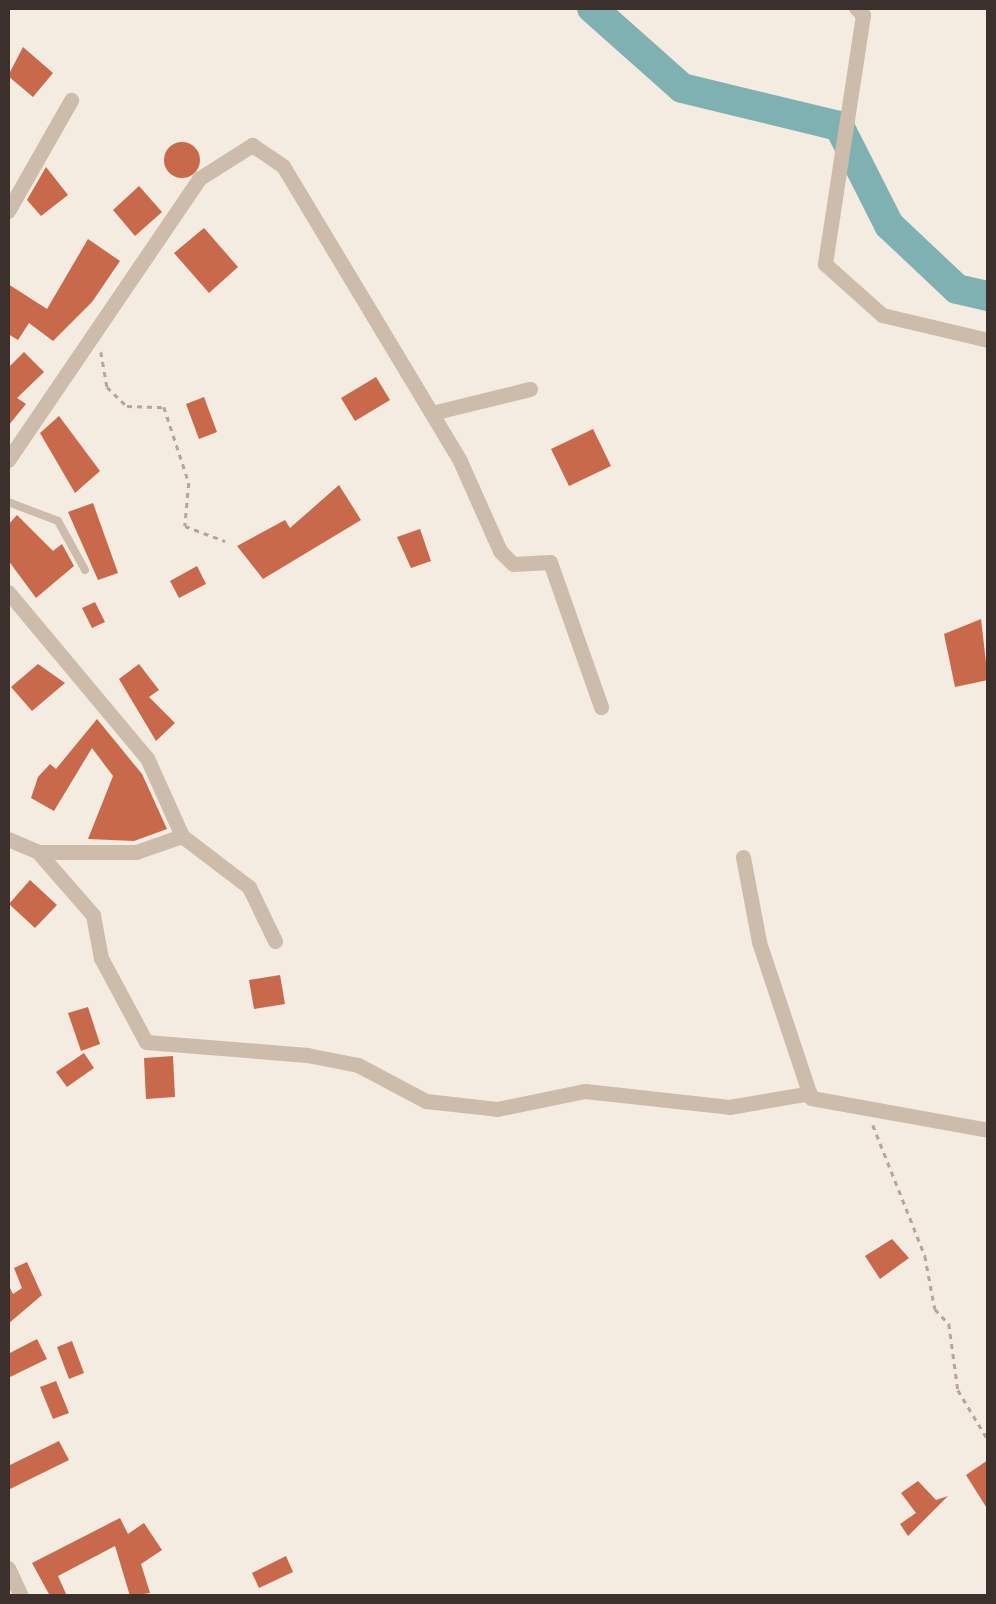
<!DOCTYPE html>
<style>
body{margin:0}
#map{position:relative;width:996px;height:1604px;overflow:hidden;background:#f4ebe1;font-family:"IBM Plex Sans",sans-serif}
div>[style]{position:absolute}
.river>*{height:30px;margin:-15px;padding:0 15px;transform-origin:15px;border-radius:15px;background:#7fb0b2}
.building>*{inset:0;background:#c8694b}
.round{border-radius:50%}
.path>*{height:2.5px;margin-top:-1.25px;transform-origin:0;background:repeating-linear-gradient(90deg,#b9a596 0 5px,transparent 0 10px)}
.service>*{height:8px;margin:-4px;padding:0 4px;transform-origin:4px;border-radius:4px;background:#cdbbac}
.minor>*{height:15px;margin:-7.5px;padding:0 7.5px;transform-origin:7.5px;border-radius:7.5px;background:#cdbbac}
span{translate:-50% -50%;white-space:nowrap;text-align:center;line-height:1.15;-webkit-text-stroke:9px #fbf5ee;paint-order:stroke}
.frame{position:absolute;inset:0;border:10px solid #3b302b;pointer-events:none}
</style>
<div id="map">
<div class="river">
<i style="left:592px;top:8px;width:120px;rotate:41.6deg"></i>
<i style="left:682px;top:88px;width:162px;rotate:13.6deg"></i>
<i style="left:839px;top:126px;width:111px;rotate:63.2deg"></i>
<i style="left:889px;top:225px;width:93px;rotate:43.3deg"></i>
<i style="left:957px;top:289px;width:32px;rotate:13deg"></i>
</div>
<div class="building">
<i style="clip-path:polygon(23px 47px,53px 73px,33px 97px,8px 76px)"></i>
<i class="round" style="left:164px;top:142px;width:36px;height:36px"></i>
<i style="clip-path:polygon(46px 167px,68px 195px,41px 216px,27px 200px)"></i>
<i style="clip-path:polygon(139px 186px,162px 212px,135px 236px,113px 210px)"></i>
<i style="clip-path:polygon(204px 228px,238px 267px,209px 293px,174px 253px)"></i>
<i style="clip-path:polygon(88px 239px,120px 261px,92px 302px,53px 341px,29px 323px,18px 340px,8px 334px,8px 284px,47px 309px)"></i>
<i style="clip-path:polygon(24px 352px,44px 372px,17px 398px,26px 404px,8px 426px,8px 368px)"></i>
<i style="clip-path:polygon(376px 377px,390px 400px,355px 421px,341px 398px)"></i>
<i style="clip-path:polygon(204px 397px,217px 432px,199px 439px,186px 404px)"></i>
<i style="clip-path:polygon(59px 416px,100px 471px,75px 493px,40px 433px)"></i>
<i style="clip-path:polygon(593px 429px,611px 466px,569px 486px,551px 449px)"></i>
<i style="clip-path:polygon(339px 485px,361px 520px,263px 579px,237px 546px,285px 520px,290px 528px)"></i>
<i style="clip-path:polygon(93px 503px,118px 573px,98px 580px,68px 512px)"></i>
<i style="clip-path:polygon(17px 515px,53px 551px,62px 544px,74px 566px,36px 598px,8px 560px,8px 525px)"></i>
<i style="clip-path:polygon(420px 529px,431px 561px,411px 568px,397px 537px)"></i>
<i style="clip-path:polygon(197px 566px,206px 584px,179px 598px,170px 581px)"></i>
<i style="clip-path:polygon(95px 602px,105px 622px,92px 628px,82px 608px)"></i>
<i style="clip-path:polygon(981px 619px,988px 680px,955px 687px,944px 634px)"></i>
<i style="clip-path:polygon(38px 664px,65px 683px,32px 711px,11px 687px)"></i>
<i style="clip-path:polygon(139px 664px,159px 690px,149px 697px,175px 723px,156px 741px,119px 679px)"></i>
<i style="clip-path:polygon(97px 719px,142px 774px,167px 829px,134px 841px,88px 839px,113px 776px,92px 748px,54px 811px,31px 798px,38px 777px,50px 764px,56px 769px)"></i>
<i style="clip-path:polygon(30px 880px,57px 905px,35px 928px,9px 904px)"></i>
<i style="clip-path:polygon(280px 975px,285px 1004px,254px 1009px,249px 980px)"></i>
<i style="clip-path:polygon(88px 1007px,100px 1044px,81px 1051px,68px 1013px)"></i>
<i style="clip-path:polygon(84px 1053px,94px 1068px,67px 1087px,56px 1072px)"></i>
<i style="clip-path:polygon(173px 1056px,175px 1097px,146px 1099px,144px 1058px)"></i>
<i style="clip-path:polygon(892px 1239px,909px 1258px,880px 1279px,865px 1256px)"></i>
<i style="clip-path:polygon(27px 1262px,42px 1295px,8px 1324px,8px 1284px,13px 1294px,22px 1288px,14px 1268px)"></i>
<i style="clip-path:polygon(37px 1339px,47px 1359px,8px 1378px,8px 1354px)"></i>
<i style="clip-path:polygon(72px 1341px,84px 1373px,69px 1379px,57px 1347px)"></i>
<i style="clip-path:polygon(56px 1381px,69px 1413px,53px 1419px,40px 1387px)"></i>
<i style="clip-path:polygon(59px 1441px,69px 1460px,8px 1490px,8px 1466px)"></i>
<i style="clip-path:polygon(988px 1460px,988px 1510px,966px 1475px)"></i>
<i style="clip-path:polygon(918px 1481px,936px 1500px,948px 1496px,908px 1536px,900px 1524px,916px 1513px,901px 1493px)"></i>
<i style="clip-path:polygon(120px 1518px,128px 1534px,144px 1523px,162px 1550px,141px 1564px,150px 1593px,130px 1596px,115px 1546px,58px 1576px,67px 1596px,50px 1596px,32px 1563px)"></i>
<i style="clip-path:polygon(286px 1556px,293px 1572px,259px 1588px,252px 1573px)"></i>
</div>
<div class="path">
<i style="left:101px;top:352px;width:36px;rotate:80deg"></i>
<i style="left:107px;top:387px;width:28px;rotate:44deg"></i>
<i style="left:127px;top:406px;width:37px;rotate:2deg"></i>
<i style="left:164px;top:407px;width:80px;rotate:71.8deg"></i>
<i style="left:189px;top:483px;width:43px;rotate:95.3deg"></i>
<i style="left:185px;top:526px;width:43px;rotate:20.6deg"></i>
<i style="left:873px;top:1125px;width:141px;rotate:68.3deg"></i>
<i style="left:925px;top:1256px;width:54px;rotate:79.3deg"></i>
<i style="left:935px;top:1309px;width:21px;rotate:47deg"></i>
<i style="left:949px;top:1324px;width:67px;rotate:82.2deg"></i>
<i style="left:958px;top:1390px;width:58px;rotate:59deg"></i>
</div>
<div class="service">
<i style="left:8px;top:502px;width:53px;rotate:20.8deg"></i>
<i style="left:58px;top:521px;width:56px;rotate:61.1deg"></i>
</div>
<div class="minor">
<i style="left:856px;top:8px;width:10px;rotate:45deg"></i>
<i style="left:863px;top:15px;width:252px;rotate:98.7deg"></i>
<i style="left:825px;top:264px;width:76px;rotate:41.8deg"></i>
<i style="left:882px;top:315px;width:109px;rotate:13.3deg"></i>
<i style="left:8px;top:211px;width:128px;rotate:-60.4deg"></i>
<i style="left:432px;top:413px;width:101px;rotate:-13.8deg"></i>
<i style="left:8px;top:460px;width:341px;rotate:-55.8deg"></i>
<i style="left:200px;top:178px;width:62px;rotate:-32.4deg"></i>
<i style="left:252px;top:145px;width:37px;rotate:34deg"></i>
<i style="left:283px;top:166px;width:344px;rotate:59deg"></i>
<i style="left:460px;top:461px;width:98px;rotate:66deg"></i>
<i style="left:500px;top:551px;width:18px;rotate:45deg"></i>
<i style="left:513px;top:564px;width:37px;rotate:-3deg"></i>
<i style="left:550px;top:562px;width:154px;rotate:70.6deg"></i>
<i style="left:8px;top:592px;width:217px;rotate:50.1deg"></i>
<i style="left:147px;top:758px;width:85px;rotate:65.8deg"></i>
<i style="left:182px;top:836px;width:84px;rotate:37.3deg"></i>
<i style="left:249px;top:887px;width:60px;rotate:64.3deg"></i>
<i style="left:8px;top:839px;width:33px;rotate:23deg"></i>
<i style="left:38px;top:852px;width:84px;rotate:48.9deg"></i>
<i style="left:93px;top:915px;width:44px;rotate:79.5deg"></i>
<i style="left:101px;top:958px;width:95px;rotate:61.8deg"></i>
<i style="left:146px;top:1042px;width:162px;rotate:4.6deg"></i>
<i style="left:307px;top:1055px;width:52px;rotate:11.1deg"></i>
<i style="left:358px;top:1065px;width:77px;rotate:27.9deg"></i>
<i style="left:426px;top:1101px;width:71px;rotate:6.4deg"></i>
<i style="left:497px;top:1109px;width:90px;rotate:-11.6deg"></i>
<i style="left:585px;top:1091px;width:145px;rotate:6.3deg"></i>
<i style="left:729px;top:1107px;width:82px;rotate:-9.8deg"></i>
<i style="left:38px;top:852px;width:98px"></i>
<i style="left:136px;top:852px;width:49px;rotate:-19.2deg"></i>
<i style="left:743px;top:857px;width:86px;rotate:79.3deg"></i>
<i style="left:759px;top:942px;width:164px;rotate:71.6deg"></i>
<i style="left:811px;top:1098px;width:180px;rotate:10.2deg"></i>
<i style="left:8px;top:1568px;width:31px;rotate:65deg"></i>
</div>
<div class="frame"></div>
</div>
